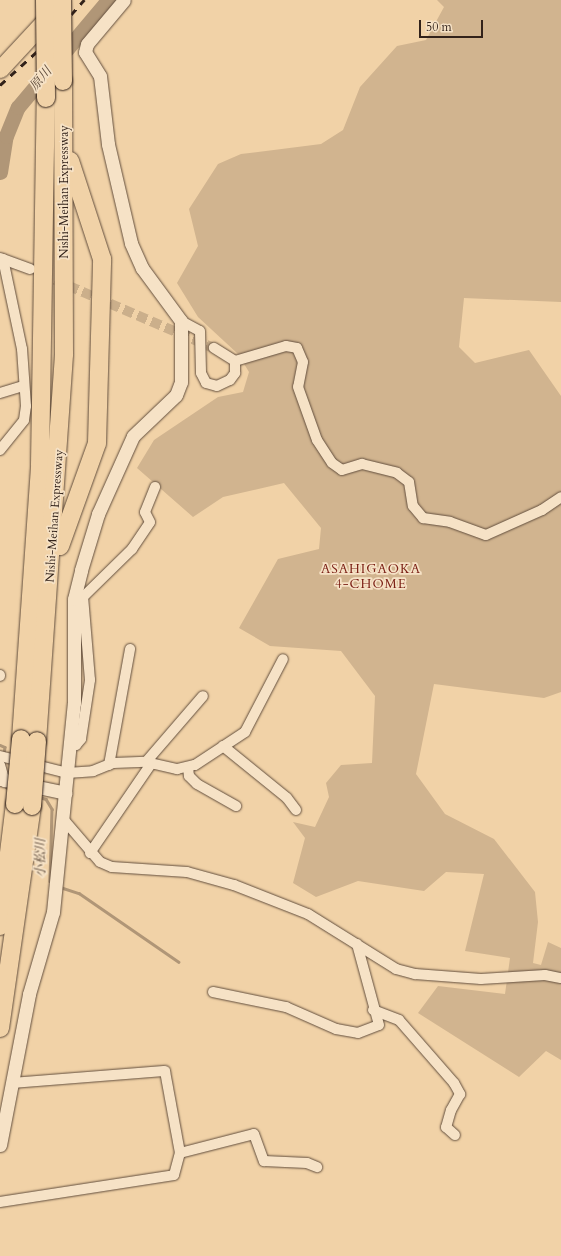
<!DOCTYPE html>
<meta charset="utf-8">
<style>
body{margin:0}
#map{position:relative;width:561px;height:1256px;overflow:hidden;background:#f1d2a7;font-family:Cardo,"Noto Serif JP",serif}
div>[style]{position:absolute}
.green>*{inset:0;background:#d1b48f}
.stream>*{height:2.5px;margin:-1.25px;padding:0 1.25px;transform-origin:1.25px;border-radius:1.25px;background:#b09677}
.river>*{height:15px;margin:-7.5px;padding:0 7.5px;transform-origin:7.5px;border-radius:7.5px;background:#b09677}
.minor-tunnel>*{height:10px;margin-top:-5px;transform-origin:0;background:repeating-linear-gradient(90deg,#cbaf8b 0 10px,transparent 0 15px)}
.roads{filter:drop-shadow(0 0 1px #624e3d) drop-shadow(0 0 1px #624e3d)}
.minor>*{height:10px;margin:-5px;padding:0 5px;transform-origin:5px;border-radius:5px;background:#f6e2c6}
.tertiary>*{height:13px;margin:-6.5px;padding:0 6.5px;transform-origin:6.5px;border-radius:6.5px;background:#f6e2c6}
.trunk>*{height:17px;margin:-8.5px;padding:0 8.5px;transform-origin:8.5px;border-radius:8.5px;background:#f1d2a7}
.motorway>*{height:18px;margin:-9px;padding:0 9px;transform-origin:9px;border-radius:9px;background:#f1d2a7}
.rail>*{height:2.5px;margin-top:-1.25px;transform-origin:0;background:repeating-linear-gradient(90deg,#32221a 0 7px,transparent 0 14px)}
.bridges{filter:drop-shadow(0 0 1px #32221a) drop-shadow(0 0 1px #32221a)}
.motorway-bridge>*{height:18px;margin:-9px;padding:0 9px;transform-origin:9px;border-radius:9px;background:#f1d2a7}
span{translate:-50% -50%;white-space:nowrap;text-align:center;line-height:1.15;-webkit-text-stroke:3.5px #f6e2c6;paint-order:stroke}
.street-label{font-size:12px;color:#32221a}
.water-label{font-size:13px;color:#5e4b3b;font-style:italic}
.neighbourhood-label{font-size:13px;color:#7a1f14;letter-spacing:1px}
.scale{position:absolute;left:419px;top:20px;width:64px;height:18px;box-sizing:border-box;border:2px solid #32221a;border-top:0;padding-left:5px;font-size:12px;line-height:14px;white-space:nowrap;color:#32221a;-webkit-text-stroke:3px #f6e2c6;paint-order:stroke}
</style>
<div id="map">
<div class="green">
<i style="clip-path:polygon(437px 0,561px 0,561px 302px,464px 298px,459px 347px,475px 363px,529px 350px,561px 396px,561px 692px,544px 698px,434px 684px,416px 774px,445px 814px,494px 839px,535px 892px,538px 922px,533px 963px,541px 965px,548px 942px,561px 948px,561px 1060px,546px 1051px,519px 1077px,418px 1013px,438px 986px,505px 994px,510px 958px,465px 951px,484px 874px,446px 872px,424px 891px,358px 881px,316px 897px,293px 883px,305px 838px,293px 822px,315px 827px,329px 797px,326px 783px,341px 765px,372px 763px,375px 696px,341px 651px,270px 646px,239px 628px,278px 559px,319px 549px,321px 528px,284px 483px,223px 497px,193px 517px,137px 468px,154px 440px,218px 397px,243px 392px,249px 372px,238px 354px,198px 317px,177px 283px,198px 246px,189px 209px,218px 164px,241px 154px,321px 144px,343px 130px,360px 87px,397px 46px,426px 40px,444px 7px)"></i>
</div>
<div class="stream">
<i style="left:0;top:745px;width:5px;rotate:22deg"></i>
<i style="left:5px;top:747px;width:8px;rotate:97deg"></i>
<i style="left:2px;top:784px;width:9px;rotate:36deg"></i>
<i style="left:39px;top:797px;width:7px;rotate:16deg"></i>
<i style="left:46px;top:799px;width:12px;rotate:59deg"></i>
<i style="left:52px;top:809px;width:72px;rotate:91.6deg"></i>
<i style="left:60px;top:887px;width:20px;rotate:18deg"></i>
<i style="left:79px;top:893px;width:121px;rotate:34.6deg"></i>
</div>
<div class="river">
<i style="left:0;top:172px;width:36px;rotate:-81deg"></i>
<i style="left:6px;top:136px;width:31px;rotate:-68deg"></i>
<i style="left:18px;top:107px;width:140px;rotate:-49.9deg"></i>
</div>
<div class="minor-tunnel">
<i style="left:41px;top:274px;width:188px;rotate:23.2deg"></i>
</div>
<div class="roads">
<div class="minor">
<i style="left:0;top:258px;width:32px;rotate:20deg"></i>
<i style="left:181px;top:321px;width:21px;rotate:28deg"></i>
<i style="left:200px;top:331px;width:42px;rotate:88.6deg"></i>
<i style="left:201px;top:373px;width:11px;rotate:63deg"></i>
<i style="left:206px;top:383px;width:11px;rotate:15deg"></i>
<i style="left:217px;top:386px;width:14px;rotate:-25deg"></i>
<i style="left:230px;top:380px;width:9px;rotate:-54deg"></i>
<i style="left:235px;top:373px;width:12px;rotate:-90deg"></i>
<i style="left:235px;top:361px;width:25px;rotate:-148deg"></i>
<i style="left:235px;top:361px;width:53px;rotate:-16.4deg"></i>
<i style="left:286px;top:346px;width:11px;rotate:10deg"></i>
<i style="left:297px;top:348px;width:15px;rotate:67deg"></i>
<i style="left:303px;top:362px;width:25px;rotate:101deg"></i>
<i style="left:298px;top:387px;width:56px;rotate:70.3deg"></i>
<i style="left:317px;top:440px;width:27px;rotate:57deg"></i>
<i style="left:332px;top:463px;width:12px;rotate:35deg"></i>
<i style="left:342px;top:470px;width:21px;rotate:-17deg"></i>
<i style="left:362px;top:464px;width:36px;rotate:14deg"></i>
<i style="left:397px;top:473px;width:15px;rotate:37deg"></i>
<i style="left:409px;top:482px;width:24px;rotate:81deg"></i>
<i style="left:413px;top:506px;width:16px;rotate:50deg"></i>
<i style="left:423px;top:518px;width:27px;rotate:8deg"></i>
<i style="left:450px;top:522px;width:38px;rotate:20deg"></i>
<i style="left:486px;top:535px;width:61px;rotate:-24.1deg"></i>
<i style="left:542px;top:510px;width:23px;rotate:-34deg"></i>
<i style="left:0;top:393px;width:24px;rotate:-17deg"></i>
<i style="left:0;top:450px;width:38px;rotate:-51deg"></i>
<i style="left:24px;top:420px;width:14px;rotate:-82deg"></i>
<i style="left:26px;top:406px;width:57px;rotate:-94deg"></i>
<i style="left:22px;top:349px;width:92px;rotate:-101.9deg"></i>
<i style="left:0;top:675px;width:1px;rotate:90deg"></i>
<i style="left:69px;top:745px;width:7px"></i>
<i style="left:76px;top:745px;width:8px;rotate:-50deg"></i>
<i style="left:81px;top:739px;width:60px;rotate:-81.3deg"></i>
<i style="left:90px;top:680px;width:83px;rotate:-94.8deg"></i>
<i style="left:83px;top:597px;width:69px;rotate:-44.4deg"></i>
<i style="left:132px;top:549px;width:32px;rotate:-56deg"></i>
<i style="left:150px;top:522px;width:11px;rotate:-117deg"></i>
<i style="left:145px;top:512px;width:27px;rotate:-68deg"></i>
<i style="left:223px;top:746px;width:82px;rotate:39.1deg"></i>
<i style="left:287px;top:798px;width:15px;rotate:53deg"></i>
<i style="left:0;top:756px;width:69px;rotate:14.2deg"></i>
<i style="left:67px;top:773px;width:26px;rotate:-4deg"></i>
<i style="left:93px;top:771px;width:22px;rotate:-22deg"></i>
<i style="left:113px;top:763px;width:33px;rotate:-2deg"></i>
<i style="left:146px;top:762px;width:32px;rotate:13deg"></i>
<i style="left:177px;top:769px;width:18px;rotate:-13deg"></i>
<i style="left:195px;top:765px;width:60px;rotate:-33.4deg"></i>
<i style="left:245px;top:732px;width:82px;rotate:-62.5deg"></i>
<i style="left:146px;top:762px;width:87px;rotate:-49.2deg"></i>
<i style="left:0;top:765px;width:18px;rotate:74deg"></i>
<i style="left:109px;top:765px;width:118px;rotate:-79.7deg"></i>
<i style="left:188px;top:767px;width:9px;rotate:84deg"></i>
<i style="left:189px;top:776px;width:11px;rotate:45deg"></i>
<i style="left:197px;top:784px;width:45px;rotate:29.4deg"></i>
<i style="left:64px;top:820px;width:55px;rotate:49.4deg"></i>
<i style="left:100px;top:862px;width:13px;rotate:23deg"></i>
<i style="left:112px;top:867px;width:75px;rotate:3.8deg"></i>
<i style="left:187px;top:872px;width:49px;rotate:15.5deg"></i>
<i style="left:234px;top:885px;width:79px;rotate:21.4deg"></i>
<i style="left:308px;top:914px;width:104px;rotate:32deg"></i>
<i style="left:396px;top:969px;width:20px;rotate:15deg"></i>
<i style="left:415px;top:974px;width:66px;rotate:4.3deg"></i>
<i style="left:481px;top:979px;width:64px;rotate:-3.6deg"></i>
<i style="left:545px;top:975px;width:16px;rotate:11deg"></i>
<i style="left:90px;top:853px;width:108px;rotate:-55.6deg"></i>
<i style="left:213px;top:992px;width:75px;rotate:11.6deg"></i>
<i style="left:286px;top:1007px;width:55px;rotate:23.7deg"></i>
<i style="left:336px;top:1029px;width:22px;rotate:10deg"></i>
<i style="left:358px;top:1033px;width:22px;rotate:-21deg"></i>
<i style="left:379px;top:1025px;width:84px;rotate:-105.2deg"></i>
<i style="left:373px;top:1010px;width:28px;rotate:21deg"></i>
<i style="left:399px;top:1020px;width:84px;rotate:48.9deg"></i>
<i style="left:454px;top:1083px;width:13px;rotate:61deg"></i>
<i style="left:460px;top:1094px;width:18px;rotate:119deg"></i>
<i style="left:451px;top:1110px;width:18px;rotate:106deg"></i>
<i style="left:446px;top:1127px;width:12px;rotate:42deg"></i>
<i style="left:180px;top:1153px;width:76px;rotate:-14.4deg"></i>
<i style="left:254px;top:1134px;width:29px;rotate:70deg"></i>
<i style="left:264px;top:1161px;width:43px;rotate:2.7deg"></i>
<i style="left:307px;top:1163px;width:11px;rotate:22deg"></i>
<i style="left:0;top:1202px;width:176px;rotate:-8.8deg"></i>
<i style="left:174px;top:1175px;width:23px;rotate:-75deg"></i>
<i style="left:180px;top:1153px;width:83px;rotate:-100.4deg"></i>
<i style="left:165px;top:1071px;width:152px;rotate:175.5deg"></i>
</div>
<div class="tertiary">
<i style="left:0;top:779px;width:67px;rotate:12deg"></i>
<i style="left:0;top:1145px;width:154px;rotate:-79.1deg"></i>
<i style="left:29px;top:994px;width:85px;rotate:-73.7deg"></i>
<i style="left:53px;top:912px;width:210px;rotate:-84.3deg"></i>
<i style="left:74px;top:703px;width:104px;rotate:-90deg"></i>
<i style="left:74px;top:599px;width:30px;rotate:-76deg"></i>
<i style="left:81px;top:570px;width:59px;rotate:-73.1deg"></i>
<i style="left:98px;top:514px;width:85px;rotate:-65.8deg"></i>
<i style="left:133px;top:436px;width:59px;rotate:-43.6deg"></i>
<i style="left:176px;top:395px;width:14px;rotate:-69deg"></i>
<i style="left:181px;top:382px;width:61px;rotate:-90deg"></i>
<i style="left:181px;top:321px;width:66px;rotate:-126.3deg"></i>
<i style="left:142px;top:268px;width:27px;rotate:-114deg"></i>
<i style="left:131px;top:243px;width:102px;rotate:-103.1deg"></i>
<i style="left:108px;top:144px;width:68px;rotate:-96.7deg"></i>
<i style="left:100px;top:76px;width:28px;rotate:-122deg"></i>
<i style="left:85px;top:52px;width:8px;rotate:-76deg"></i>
<i style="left:87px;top:44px;width:57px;rotate:-49.9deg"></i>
</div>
<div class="trunk">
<i style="left:0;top:69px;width:74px;rotate:-47.2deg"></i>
</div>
<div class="motorway">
<i style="left:60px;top:546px;width:109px;rotate:-70.2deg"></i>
<i style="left:97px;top:443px;width:184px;rotate:-88.4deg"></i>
<i style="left:102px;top:259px;width:103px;rotate:-108.1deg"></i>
<i style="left:21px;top:739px;width:275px;rotate:-86deg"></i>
<i style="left:40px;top:465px;width:367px;rotate:-89.1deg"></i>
<i style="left:37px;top:741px;width:388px;rotate:-86deg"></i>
<i style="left:64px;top:354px;width:273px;rotate:-90.2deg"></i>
<i style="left:0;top:926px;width:123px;rotate:-83deg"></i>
<i style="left:0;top:1028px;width:224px;rotate:-81.8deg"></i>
</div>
</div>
<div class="rail">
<i style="left:0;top:85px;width:58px;rotate:-42.2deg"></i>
<i style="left:43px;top:46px;width:62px;rotate:-48.3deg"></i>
</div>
<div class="bridges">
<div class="motorway-bridge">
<i style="left:45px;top:0;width:98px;rotate:89.4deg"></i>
<i style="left:62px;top:0;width:81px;rotate:89.3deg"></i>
<i style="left:15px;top:804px;width:65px;rotate:-84.7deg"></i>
<i style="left:32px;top:806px;width:65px;rotate:-85.6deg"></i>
</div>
</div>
<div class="street-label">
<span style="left:65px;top:192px;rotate:-90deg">Nishi-Meihan Expressway</span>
<span style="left:55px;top:516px;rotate:-86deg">Nishi-Meihan Expressway</span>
</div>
<div class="water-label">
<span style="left:41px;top:79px;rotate:-50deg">原川</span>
<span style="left:41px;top:858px;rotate:-90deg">小松川</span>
</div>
<div class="neighbourhood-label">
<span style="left:371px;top:577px">ASAHIGAOKA<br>4-CHOME</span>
</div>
<div class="scale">50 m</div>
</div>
